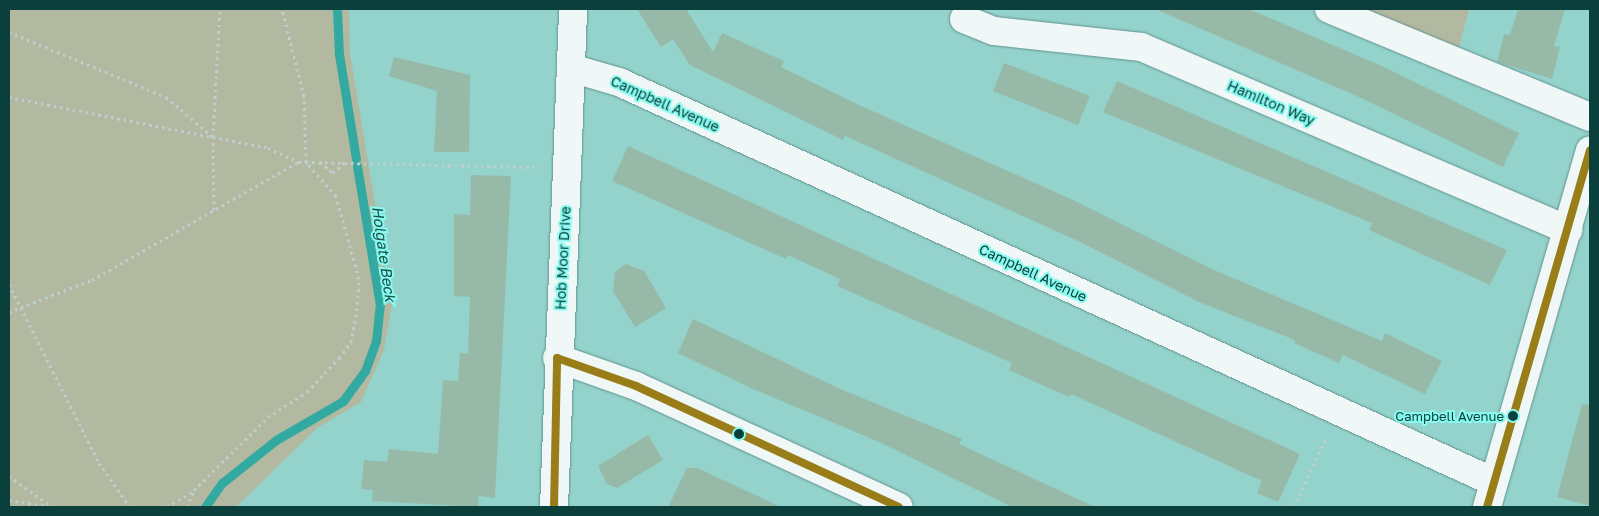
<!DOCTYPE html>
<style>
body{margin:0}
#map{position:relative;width:1599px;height:516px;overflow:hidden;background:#94d2cc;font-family:"Golos Text",sans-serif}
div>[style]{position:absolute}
.green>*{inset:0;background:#b3b9a0}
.stream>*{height:9px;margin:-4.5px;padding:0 4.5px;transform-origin:4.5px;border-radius:4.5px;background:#32a9a1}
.building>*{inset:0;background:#97baa8}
.path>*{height:3px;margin-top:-1.5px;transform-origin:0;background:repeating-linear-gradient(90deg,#bdd0cf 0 2.5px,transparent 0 6.5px)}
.roads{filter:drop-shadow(0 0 1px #63918d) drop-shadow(0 0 1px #63918d)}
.minor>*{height:28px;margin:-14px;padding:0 14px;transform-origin:14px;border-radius:14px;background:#eff8f7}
.bus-1>*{height:8px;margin:-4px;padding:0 4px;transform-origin:4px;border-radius:4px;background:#987d18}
.dots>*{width:14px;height:14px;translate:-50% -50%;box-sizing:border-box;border:2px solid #88faef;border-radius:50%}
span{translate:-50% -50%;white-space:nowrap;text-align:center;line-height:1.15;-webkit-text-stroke:4px #88faef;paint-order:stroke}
.bus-label{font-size:13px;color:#0a3f3b}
.right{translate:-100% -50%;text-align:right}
.street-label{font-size:14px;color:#0a3f3b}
.water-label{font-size:15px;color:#1c4f4a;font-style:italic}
.frame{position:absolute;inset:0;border:10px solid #0a3f3b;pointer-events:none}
</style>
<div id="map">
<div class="green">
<i style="clip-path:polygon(9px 9px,349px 9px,350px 53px,392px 305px,384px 350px,361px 402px,317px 428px,236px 507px,9px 507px)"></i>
<i style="clip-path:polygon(1348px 9px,1469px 9px,1457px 54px)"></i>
</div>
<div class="stream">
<i style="left:337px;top:9px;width:45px;rotate:87.5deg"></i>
<i style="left:339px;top:54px;width:106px;rotate:80.8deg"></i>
<i style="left:205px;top:507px;width:29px;rotate:-55deg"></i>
<i style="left:222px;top:483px;width:69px;rotate:-38.5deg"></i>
<i style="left:276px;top:440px;width:78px;rotate:-30.2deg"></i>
<i style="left:343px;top:401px;width:37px;rotate:-54deg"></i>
<i style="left:365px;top:371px;width:32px;rotate:-70deg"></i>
<i style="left:376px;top:341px;width:36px;rotate:-84deg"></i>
<i style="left:380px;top:305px;width:141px;rotate:-99.4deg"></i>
</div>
<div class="building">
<i style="clip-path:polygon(637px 9px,686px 9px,713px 52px,722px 33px,784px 61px,781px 67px,859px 105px,1071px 199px,1214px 270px,1382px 341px,1385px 333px,1442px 361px,1425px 394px,1343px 355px,1339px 363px,1294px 343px,1295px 340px,1199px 302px,1078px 241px,845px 136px,843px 140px,690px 65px,673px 39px,661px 47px)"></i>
<i style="clip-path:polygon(1155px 9px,1249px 9px,1384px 67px,1519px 133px,1503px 167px,1359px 97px)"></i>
<i style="clip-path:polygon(1518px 9px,1565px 9px,1554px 46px,1560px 47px,1552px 79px,1497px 62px,1504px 34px,1510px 35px)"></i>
<i style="clip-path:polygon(394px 57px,470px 75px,469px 152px,434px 152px,437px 91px,389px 76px)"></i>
<i style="clip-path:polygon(1004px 63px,1090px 96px,1078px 125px,993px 91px)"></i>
<i style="clip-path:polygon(1117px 81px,1507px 250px,1490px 285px,1369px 230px,1372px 223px,1103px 112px)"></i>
<i style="clip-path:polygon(628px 146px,1300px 454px,1278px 502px,1257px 493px,1262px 481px,1071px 394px,1069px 397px,1009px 370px,1012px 363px,837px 286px,840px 279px,788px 255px,786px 259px,612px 181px)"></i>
<i style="clip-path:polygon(471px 175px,511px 176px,495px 498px,479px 496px,478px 507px,372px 501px,373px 490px,361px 489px,364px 460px,387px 462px,389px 449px,438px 454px,443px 380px,458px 381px,460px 353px,468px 354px,470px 297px,454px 296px,454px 214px,470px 215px)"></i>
<i style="clip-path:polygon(626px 264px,644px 271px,666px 308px,635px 327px,613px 291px,615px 272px)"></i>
<i style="clip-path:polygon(693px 319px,838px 388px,962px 439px,959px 444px,1095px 507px,1012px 507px,877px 441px,753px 389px,678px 353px)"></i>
<i style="clip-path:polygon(1582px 404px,1590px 405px,1590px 506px,1557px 497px)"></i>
<i style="clip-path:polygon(648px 435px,663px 460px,617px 488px,607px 484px,598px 466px)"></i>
<i style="clip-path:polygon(687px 468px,697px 468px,781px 507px,668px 507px)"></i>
</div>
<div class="path">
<i style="left:9px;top:32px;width:170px;rotate:22.5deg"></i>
<i style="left:166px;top:97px;width:62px;rotate:40.4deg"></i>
<i style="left:9px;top:97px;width:264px;rotate:11.1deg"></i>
<i style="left:268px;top:148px;width:34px;rotate:24deg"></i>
<i style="left:299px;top:162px;width:238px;rotate:1.2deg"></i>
<i style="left:320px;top:162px;width:17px;rotate:40deg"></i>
<i style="left:333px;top:173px;width:16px;rotate:-43deg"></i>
<i style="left:214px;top:210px;width:73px;rotate:-90.8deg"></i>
<i style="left:213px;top:137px;width:128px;rotate:-86.9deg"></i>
<i style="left:9px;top:284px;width:200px;rotate:63.3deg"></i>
<i style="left:99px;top:463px;width:54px;rotate:54.8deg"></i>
<i style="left:9px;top:312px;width:89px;rotate:-21.1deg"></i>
<i style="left:92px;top:280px;width:237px;rotate:-29.8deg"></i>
<i style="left:9px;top:476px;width:53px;rotate:35.8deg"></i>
<i style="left:9px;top:500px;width:43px;rotate:9.5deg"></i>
<i style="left:167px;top:507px;width:31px;rotate:-31deg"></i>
<i style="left:187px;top:507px;width:18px;rotate:-68deg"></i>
<i style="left:194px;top:490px;width:104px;rotate:-44.6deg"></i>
<i style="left:268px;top:417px;width:46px;rotate:-32.7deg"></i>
<i style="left:307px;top:392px;width:47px;rotate:-46.7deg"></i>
<i style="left:339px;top:358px;width:20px;rotate:-53deg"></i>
<i style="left:351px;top:342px;width:25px;rotate:-79deg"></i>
<i style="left:356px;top:317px;width:38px;rotate:-85deg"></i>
<i style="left:359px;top:279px;width:86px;rotate:-105.5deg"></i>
<i style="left:336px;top:196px;width:45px;rotate:-131.4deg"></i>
<i style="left:306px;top:162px;width:66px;rotate:-91.7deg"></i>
<i style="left:304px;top:96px;width:90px;rotate:-104.2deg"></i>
<i style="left:1294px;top:507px;width:76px;rotate:-65.1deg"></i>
</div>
<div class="roads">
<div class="minor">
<i style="left:1329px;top:9px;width:282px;rotate:22.5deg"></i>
<i style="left:964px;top:19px;width:32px;rotate:22deg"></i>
<i style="left:994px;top:31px;width:148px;rotate:6.2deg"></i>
<i style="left:1141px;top:47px;width:465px;rotate:23.2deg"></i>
<i style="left:571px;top:68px;width:50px;rotate:16.3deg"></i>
<i style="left:619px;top:82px;width:962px;rotate:24.57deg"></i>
<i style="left:557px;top:358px;width:84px;rotate:19.5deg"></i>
<i style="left:636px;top:386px;width:289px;rotate:24.7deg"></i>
<i style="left:554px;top:507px;width:498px;rotate:-87.8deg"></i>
<i style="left:1487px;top:507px;width:371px;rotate:-73.9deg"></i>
</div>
</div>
<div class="bus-1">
<i style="left:554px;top:507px;width:149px;rotate:-88.8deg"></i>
<i style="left:557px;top:358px;width:84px;rotate:19.5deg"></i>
<i style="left:636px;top:386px;width:289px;rotate:24.7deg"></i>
<i style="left:1487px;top:507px;width:371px;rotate:-73.9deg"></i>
</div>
<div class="dots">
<i style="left:1513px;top:416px;background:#0a3f3b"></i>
<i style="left:739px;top:434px;background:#0a3f3b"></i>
</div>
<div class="bus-label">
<span class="right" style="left:1504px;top:416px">Campbell Avenue</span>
</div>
<div class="street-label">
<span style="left:1271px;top:103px;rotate:23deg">Hamilton Way</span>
<span style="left:665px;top:104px;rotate:24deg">Campbell Avenue</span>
<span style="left:563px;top:258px;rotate:-87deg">Hob Moor Drive</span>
<span style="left:1033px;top:273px;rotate:25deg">Campbell Avenue</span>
</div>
<div class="water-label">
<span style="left:384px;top:254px;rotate:82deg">Holgate Beck</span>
</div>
<div class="frame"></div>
</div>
